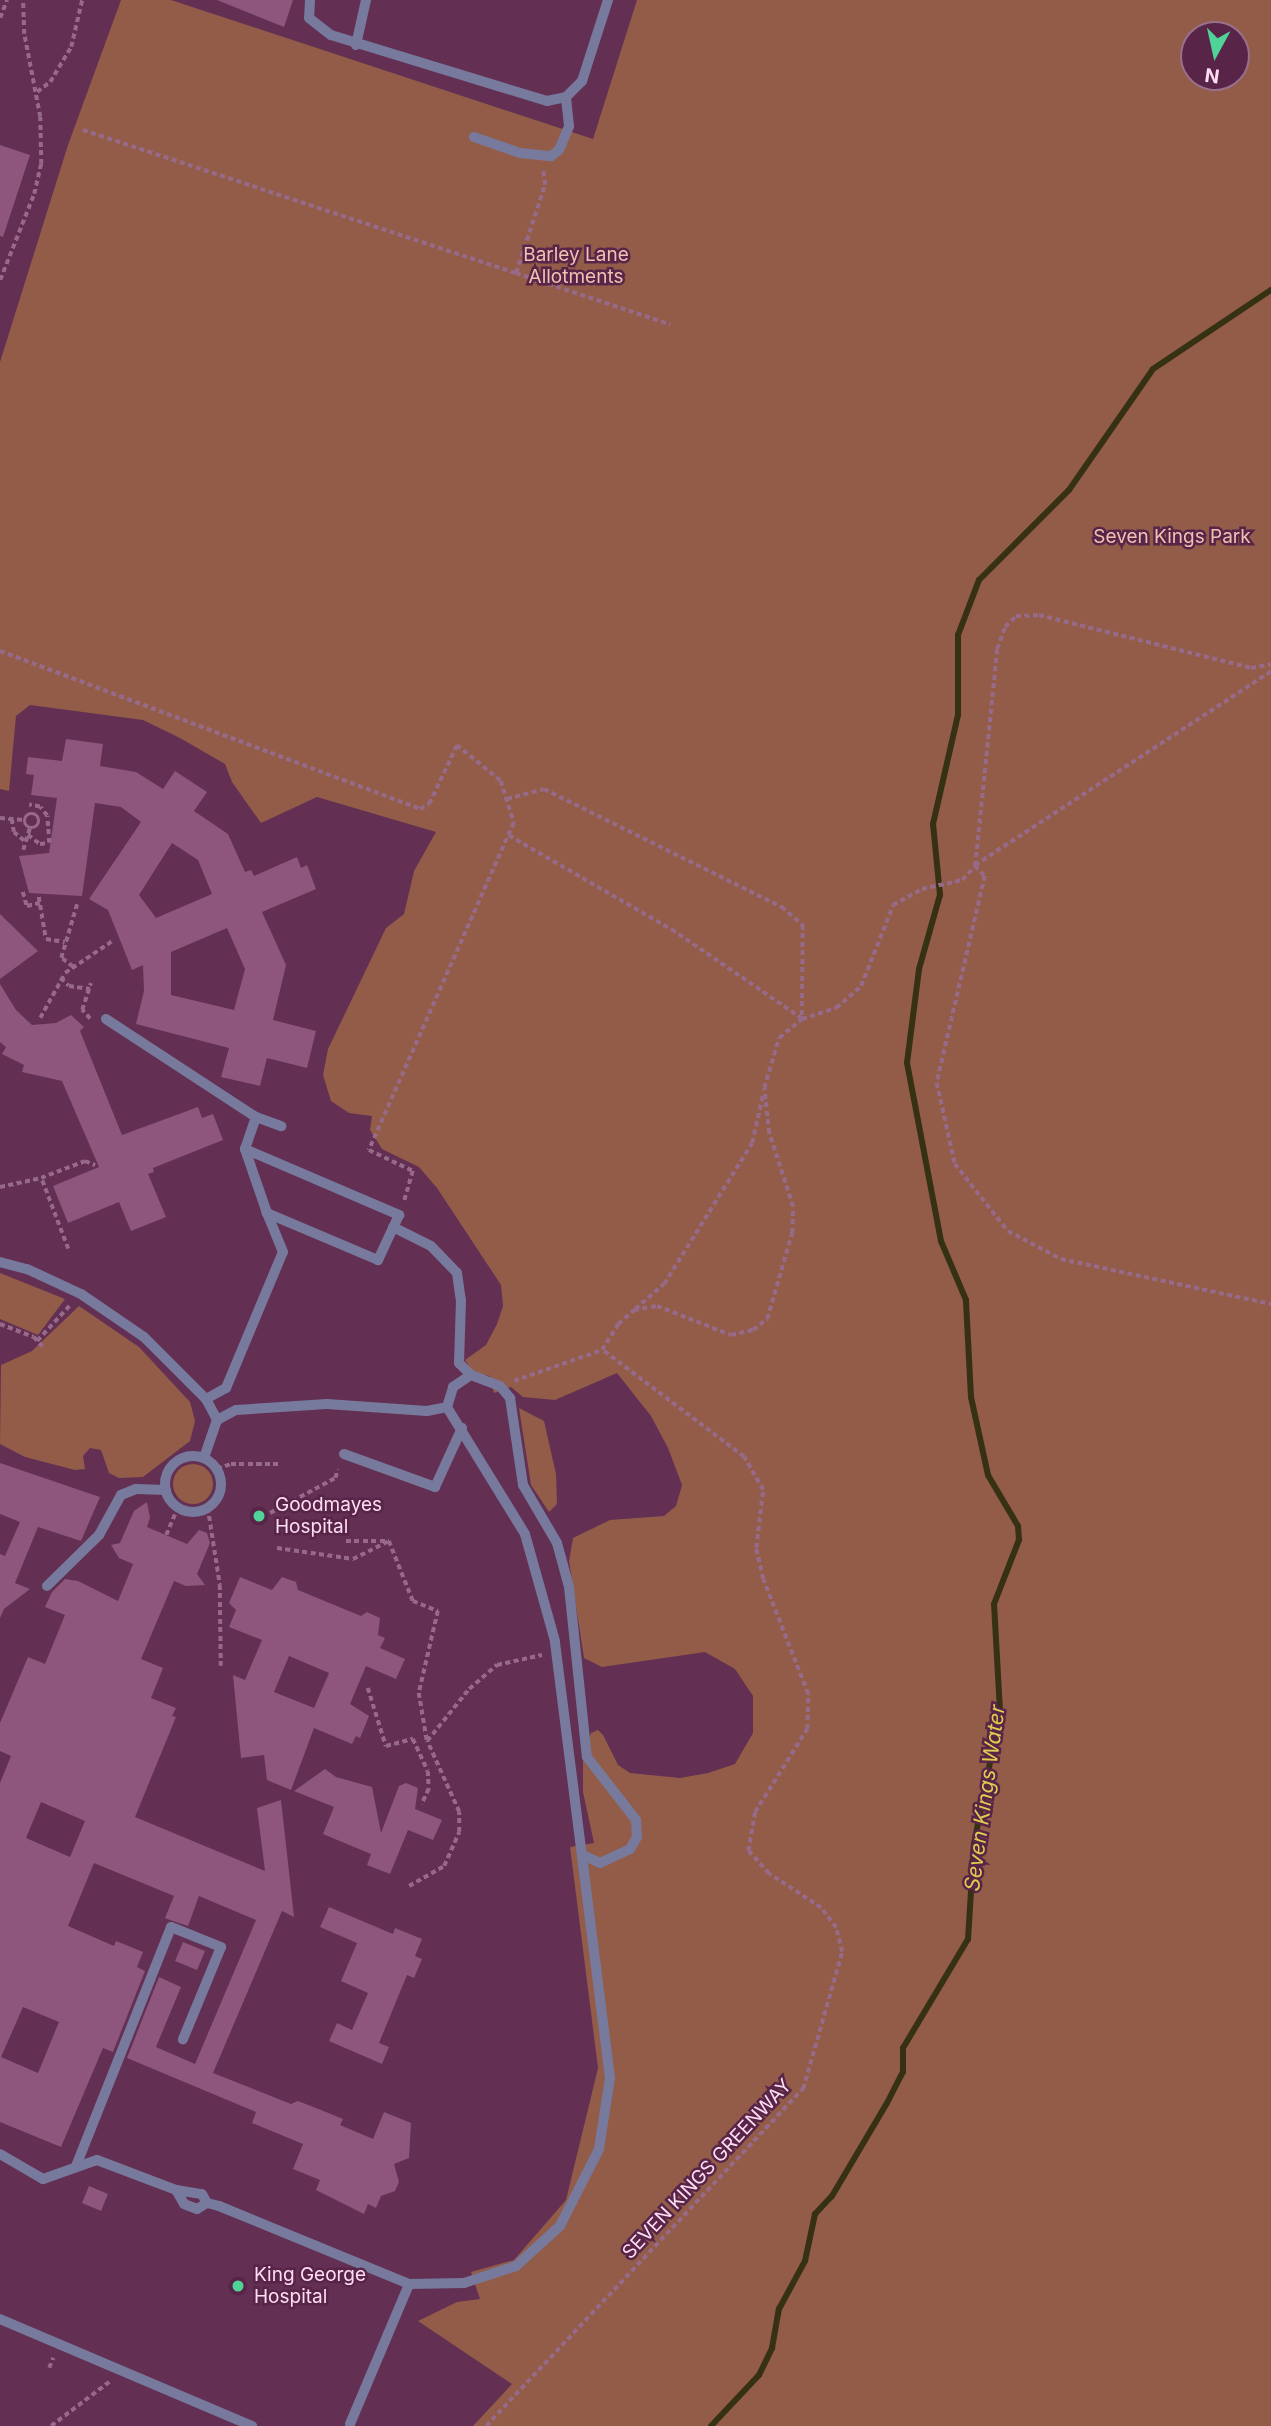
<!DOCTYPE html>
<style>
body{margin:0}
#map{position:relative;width:1271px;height:2426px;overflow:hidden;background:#632f53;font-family:Inter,sans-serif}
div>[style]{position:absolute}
.green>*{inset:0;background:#925c49}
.round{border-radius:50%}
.stream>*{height:6px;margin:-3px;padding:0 3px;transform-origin:3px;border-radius:3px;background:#363113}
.building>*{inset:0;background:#8e567c}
.path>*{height:3.5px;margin-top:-1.75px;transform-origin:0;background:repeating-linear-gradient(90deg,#986a89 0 5px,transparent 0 8.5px)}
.path>.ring{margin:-1.75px;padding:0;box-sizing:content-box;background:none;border:3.5px solid #986a89;border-radius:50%}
.lane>*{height:10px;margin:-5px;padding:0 5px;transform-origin:5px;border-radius:5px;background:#777a9c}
.lane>.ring{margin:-5px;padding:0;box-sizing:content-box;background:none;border:10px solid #777a9c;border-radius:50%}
.dots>*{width:19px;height:19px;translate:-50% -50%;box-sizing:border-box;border:4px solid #582548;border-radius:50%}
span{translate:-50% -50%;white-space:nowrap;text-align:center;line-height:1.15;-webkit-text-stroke:5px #582548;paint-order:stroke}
.park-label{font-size:19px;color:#f0c1b1}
.poi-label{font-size:19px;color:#feddf2}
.left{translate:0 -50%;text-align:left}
.street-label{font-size:19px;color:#feddf2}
.water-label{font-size:21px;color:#e1cd4d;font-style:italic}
.north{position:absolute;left:1180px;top:21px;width:70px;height:70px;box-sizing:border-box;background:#582548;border:2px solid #9a6f8c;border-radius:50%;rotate:188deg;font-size:19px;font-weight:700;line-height:28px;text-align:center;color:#feddf2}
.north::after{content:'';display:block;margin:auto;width:24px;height:32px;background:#50d398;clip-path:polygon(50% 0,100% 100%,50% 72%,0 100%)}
</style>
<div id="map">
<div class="green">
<i style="clip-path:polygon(evenodd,121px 0,171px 0,593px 139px,637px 0,1271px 0,1271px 2426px,473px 2426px,512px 2384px,418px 2321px,457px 2302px,480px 2299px,471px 2272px,514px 2260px,566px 2200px,598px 2068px,570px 1847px,594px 1843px,583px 1792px,583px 1756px,591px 1733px,598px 1730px,603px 1735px,618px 1765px,630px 1773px,680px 1778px,708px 1773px,735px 1764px,753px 1733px,753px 1696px,735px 1669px,705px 1652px,602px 1667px,584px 1658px,569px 1561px,573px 1538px,610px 1520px,664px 1516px,676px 1506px,682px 1485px,668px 1448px,651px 1416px,617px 1373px,555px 1400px,523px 1397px,511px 1387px,494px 1393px,490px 1376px,474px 1373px,465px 1360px,486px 1345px,497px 1324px,503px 1306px,501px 1285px,437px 1188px,419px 1167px,382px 1149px,370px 1130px,372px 1116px,349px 1113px,331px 1101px,323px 1075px,328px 1049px,386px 928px,404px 914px,414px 871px,436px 832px,317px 797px,261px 823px,232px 782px,225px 764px,180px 738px,143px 720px,30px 705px,16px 716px,9px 791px,0 789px,0 362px,68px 145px,121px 0,1194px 35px,1236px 35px,1236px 77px,1194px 77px,1194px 35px)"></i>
<i style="clip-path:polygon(0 1273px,65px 1299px,38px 1335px,0 1319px)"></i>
<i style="clip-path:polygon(79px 1306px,139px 1347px,190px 1402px,195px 1421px,190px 1441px,143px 1477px,119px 1478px,109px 1473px,101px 1450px,90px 1448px,83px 1456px,85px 1469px,75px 1470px,25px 1457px,0 1444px,1px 1365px,32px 1351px)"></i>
<i style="clip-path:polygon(519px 1408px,544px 1421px,556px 1474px,557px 1504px,549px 1512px,531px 1485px)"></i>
<i class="round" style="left:173px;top:1464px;width:40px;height:40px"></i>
</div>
<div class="stream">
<i style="left:711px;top:2426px;width:70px;rotate:-46.7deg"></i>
<i style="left:759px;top:2375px;width:30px;rotate:-64deg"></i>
<i style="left:772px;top:2348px;width:40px;rotate:-80deg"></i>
<i style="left:779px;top:2309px;width:55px;rotate:-61.6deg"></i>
<i style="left:805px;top:2261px;width:48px;rotate:-78deg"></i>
<i style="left:815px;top:2214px;width:25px;rotate:-47deg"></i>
<i style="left:832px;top:2196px;width:108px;rotate:-59.4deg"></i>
<i style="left:887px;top:2103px;width:35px;rotate:-63deg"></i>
<i style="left:903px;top:2072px;width:24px;rotate:-90deg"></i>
<i style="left:903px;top:2048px;width:127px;rotate:-59.2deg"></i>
<i style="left:968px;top:1939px;width:95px;rotate:-86.4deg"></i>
<i style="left:974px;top:1844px;width:136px;rotate:-78.9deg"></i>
<i style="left:1000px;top:1711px;width:107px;rotate:-93.2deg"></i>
<i style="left:994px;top:1604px;width:69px;rotate:-68.7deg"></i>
<i style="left:1019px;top:1540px;width:14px;rotate:-94deg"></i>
<i style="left:1018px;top:1526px;width:59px;rotate:-120.5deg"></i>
<i style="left:988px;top:1475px;width:80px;rotate:-102.3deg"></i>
<i style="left:971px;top:1397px;width:97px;rotate:-93deg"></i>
<i style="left:966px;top:1300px;width:64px;rotate:-113deg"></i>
<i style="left:941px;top:1241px;width:181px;rotate:-100.8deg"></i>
<i style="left:907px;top:1063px;width:95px;rotate:-82.7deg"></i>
<i style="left:919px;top:969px;width:77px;rotate:-74.2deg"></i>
<i style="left:940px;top:895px;width:71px;rotate:-95.6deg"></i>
<i style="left:933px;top:824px;width:112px;rotate:-77.1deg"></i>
<i style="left:958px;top:715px;width:80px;rotate:-90deg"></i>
<i style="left:958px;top:635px;width:59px;rotate:-69.1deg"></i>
<i style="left:979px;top:580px;width:127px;rotate:-45deg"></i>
<i style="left:1069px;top:490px;width:147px;rotate:-55.2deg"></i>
<i style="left:1153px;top:369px;width:142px;rotate:-33.8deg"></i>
</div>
<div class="building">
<i style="clip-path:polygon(217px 0,293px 0,284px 27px)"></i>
<i style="clip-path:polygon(0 145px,30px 155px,3px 237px,0 236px)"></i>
<i style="clip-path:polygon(evenodd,66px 739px,103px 744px,100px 766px,136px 772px,163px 789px,175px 771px,207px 792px,194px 811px,228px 834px,245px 872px,251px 870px,254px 876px,297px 857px,301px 868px,307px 865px,316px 889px,262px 912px,286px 965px,273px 1020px,316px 1031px,307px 1068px,267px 1058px,260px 1086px,221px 1077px,229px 1048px,136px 1024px,144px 991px,143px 965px,132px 970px,108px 910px,89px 899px,141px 822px,121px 807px,95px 803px,82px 896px,29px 893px,19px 856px,49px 853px,57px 798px,31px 795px,34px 775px,26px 774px,28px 757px,62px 761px,66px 739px,172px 843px,198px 860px,212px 894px,156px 918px,139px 895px,172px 843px,66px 739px,227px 928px,245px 969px,234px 1010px,171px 995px,171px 952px,227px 928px)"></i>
<i style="clip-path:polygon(0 914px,38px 951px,0 979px)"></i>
<i style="clip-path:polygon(0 984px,16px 1010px,32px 1025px,56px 1023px,71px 1015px,84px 1027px,80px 1031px,122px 1135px,198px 1107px,202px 1118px,213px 1114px,223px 1140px,153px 1168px,154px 1172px,148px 1174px,166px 1217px,131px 1231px,119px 1202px,68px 1223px,53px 1186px,99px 1167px,62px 1081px,22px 1072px,24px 1065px,2px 1054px,6px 1047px,0 1042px)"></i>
<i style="clip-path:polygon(0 1463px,100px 1497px,81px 1541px,38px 1527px,15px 1583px,30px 1589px,4px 1609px,0 1618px,0 1554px,5px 1556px,20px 1522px,0 1514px)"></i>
<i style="clip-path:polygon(evenodd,147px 1502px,150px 1518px,147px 1527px,187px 1544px,199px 1530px,207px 1533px,210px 1543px,197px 1574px,205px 1585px,186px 1586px,174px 1581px,141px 1659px,163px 1668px,151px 1698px,176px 1708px,172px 1716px,176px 1717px,135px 1817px,265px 1871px,257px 1808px,281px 1800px,294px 1917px,282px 1911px,213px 2073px,291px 2104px,298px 2101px,326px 2112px,343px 2119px,340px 2125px,373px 2139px,384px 2112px,411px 2123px,409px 2158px,394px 2164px,399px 2182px,395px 2191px,381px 2196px,376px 2208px,368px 2204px,364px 2214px,316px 2190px,320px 2180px,293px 2169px,303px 2144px,252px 2123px,256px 2112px,127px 2058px,159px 1977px,181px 1987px,156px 2047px,195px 2064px,256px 1920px,199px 1896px,188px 1926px,170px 1920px,165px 1918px,174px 1896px,94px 1863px,68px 1926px,114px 1946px,116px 1941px,143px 1952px,137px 1967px,145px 1971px,113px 2052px,103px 2048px,61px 2147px,0 2122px,0 1783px,11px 1756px,0 1751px,0 1723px,28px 1657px,45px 1664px,65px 1615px,45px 1607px,52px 1592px,65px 1579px,78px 1581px,118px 1601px,133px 1564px,119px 1558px,111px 1545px,120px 1543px,134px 1511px,147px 1502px,41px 1802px,85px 1821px,70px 1857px,26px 1838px,41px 1802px,147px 1502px,23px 2007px,59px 2022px,38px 2073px,1px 2057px,23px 2007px)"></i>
<i style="clip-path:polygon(evenodd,240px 1577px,272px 1590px,282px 1577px,296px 1582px,298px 1590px,361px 1616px,367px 1612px,380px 1618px,378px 1635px,385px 1638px,380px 1648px,405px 1659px,396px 1679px,366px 1666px,350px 1704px,369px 1716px,360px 1738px,356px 1736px,352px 1744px,314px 1728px,291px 1790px,267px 1780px,264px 1755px,241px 1758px,233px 1675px,245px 1680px,262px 1640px,229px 1627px,236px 1610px,229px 1603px,240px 1577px,289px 1656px,329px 1673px,314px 1708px,274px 1692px,289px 1656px)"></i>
<i style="clip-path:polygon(325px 1769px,336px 1777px,372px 1787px,381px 1833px,399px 1786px,406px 1783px,418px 1788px,415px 1809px,442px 1820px,433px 1840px,408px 1830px,390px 1874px,367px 1865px,371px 1854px,323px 1834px,334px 1807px,294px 1791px)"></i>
<i style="clip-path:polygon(329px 1907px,393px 1934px,395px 1928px,422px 1939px,415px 1956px,422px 1959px,414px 1978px,407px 1975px,379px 2043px,389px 2047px,382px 2064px,329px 2041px,337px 2023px,352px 2030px,368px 1993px,341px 1981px,357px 1943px,320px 1927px)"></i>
<i style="clip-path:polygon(183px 1942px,205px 1951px,197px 1970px,175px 1961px)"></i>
<i style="clip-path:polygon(89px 2186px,108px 2194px,101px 2211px,82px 2203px)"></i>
</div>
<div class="path">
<i style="left:0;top:18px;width:19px;rotate:-69deg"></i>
<i style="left:37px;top:92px;width:16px;rotate:-38deg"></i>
<i style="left:50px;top:82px;width:41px;rotate:-59deg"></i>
<i style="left:71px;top:47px;width:48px;rotate:-76.8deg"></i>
<i style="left:83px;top:130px;width:456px;rotate:18.3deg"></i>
<i style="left:516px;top:273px;width:93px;rotate:-71.8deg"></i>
<i style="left:545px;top:185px;width:15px;rotate:-98deg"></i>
<i style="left:516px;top:273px;width:163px;rotate:18.5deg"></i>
<i style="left:0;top:280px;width:92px;rotate:-68.4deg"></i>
<i style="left:34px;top:194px;width:31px;rotate:-77deg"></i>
<i style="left:41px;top:164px;width:47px;rotate:-91.2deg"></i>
<i style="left:40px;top:117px;width:85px;rotate:-100.9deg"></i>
<i style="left:24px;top:34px;width:34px;rotate:-92deg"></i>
<i style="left:0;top:651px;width:449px;rotate:20.6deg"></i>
<i style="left:420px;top:809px;width:10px;rotate:-29deg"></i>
<i style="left:429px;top:804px;width:65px;rotate:-64.6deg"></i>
<i style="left:457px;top:745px;width:57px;rotate:39.3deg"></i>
<i style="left:501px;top:781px;width:44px;rotate:72.8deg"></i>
<i style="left:514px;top:823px;width:358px;rotate:113.9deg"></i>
<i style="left:369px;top:1150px;width:49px;rotate:25.5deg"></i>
<i style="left:413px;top:1171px;width:33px;rotate:106deg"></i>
<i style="left:1271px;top:672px;width:354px;rotate:146.8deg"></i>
<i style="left:975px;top:866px;width:14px;rotate:45deg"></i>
<i style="left:985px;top:876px;width:212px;rotate:103.1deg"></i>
<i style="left:937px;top:1083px;width:83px;rotate:77.5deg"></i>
<i style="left:955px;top:1164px;width:85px;rotate:51.7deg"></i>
<i style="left:1008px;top:1231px;width:60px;rotate:27.8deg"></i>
<i style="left:1061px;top:1259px;width:215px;rotate:12.1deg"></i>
<i style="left:507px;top:799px;width:38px;rotate:-15deg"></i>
<i style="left:544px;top:789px;width:266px;rotate:26.4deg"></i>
<i style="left:782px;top:907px;width:28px;rotate:41deg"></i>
<i style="left:803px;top:925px;width:94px;rotate:90.6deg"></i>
<i style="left:802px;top:1019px;width:154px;rotate:-145.6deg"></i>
<i style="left:675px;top:932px;width:192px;rotate:-150deg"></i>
<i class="ring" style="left:25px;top:814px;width:10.5px;height:10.5px"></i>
<i style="left:0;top:818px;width:24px;rotate:5deg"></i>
<i style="left:12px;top:819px;width:13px;rotate:81deg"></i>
<i style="left:14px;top:832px;width:16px;rotate:40deg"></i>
<i style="left:28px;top:835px;width:15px;rotate:37deg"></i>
<i style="left:40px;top:844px;width:9px;rotate:-6deg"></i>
<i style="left:49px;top:843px;width:27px;rotate:-94deg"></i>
<i style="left:47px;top:816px;width:11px;rotate:-128deg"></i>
<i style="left:40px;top:807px;width:11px;rotate:-170deg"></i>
<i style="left:23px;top:850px;width:24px;rotate:-73deg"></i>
<i style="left:23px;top:892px;width:15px;rotate:74deg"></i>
<i style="left:27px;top:906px;width:13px;rotate:-13deg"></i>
<i style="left:39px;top:897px;width:43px;rotate:80.5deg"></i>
<i style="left:46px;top:939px;width:19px;rotate:9deg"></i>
<i style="left:73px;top:967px;width:15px;rotate:-143deg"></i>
<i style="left:61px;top:958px;width:56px;rotate:-73.5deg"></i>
<i style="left:61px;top:978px;width:11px;rotate:45deg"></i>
<i style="left:69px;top:986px;width:21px;rotate:8deg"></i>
<i style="left:40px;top:1018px;width:51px;rotate:-60.9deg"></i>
<i style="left:65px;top:973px;width:59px;rotate:-34deg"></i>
<i style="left:90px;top:1019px;width:12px;rotate:-132deg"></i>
<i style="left:82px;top:1010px;width:28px;rotate:-72deg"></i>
<i style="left:0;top:1187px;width:42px;rotate:-12.4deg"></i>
<i style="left:68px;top:1249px;width:76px;rotate:-110.8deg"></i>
<i style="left:41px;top:1178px;width:47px;rotate:-21.1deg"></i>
<i style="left:85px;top:1161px;width:11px;rotate:22deg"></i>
<i style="left:635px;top:1309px;width:38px;rotate:-41deg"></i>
<i style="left:664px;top:1284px;width:166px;rotate:-58deg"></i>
<i style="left:752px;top:1143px;width:50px;rotate:-77.3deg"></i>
<i style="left:0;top:1324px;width:36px;rotate:21deg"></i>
<i style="left:34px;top:1337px;width:13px;rotate:48deg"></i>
<i style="left:37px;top:1341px;width:50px;rotate:-47.4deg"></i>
<i style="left:514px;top:1381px;width:93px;rotate:-19.4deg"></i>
<i style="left:602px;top:1350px;width:31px;rotate:-58deg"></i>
<i style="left:618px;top:1324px;width:21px;rotate:-41deg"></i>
<i style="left:634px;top:1310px;width:23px;rotate:-10deg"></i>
<i style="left:657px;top:1306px;width:79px;rotate:21.4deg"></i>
<i style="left:731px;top:1335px;width:23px;rotate:-13deg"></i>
<i style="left:753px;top:1330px;width:18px;rotate:-38deg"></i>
<i style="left:767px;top:1319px;width:90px;rotate:-73.8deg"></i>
<i style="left:792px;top:1233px;width:26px;rotate:-88deg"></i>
<i style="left:793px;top:1207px;width:78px;rotate:-108deg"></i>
<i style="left:769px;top:1133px;width:45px;rotate:-96.3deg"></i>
<i style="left:764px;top:1088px;width:52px;rotate:-73.3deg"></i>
<i style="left:779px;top:1038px;width:30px;rotate:-40deg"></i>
<i style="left:802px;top:1019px;width:36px;rotate:-18deg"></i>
<i style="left:836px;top:1008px;width:33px;rotate:-41deg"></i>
<i style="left:861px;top:986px;width:87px;rotate:-68.4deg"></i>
<i style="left:893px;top:905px;width:33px;rotate:-29deg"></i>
<i style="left:922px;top:889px;width:41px;rotate:-12.7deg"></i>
<i style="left:962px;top:880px;width:19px;rotate:-47deg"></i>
<i style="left:975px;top:866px;width:218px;rotate:-84.2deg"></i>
<i style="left:997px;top:649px;width:23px;rotate:-70deg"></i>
<i style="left:1005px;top:627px;width:16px;rotate:-45deg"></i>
<i style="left:1016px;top:616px;width:23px;rotate:-2deg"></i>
<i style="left:1039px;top:615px;width:219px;rotate:14deg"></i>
<i style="left:1251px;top:668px;width:20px;rotate:-11deg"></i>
<i style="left:217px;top:1469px;width:15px;rotate:-20deg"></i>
<i style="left:231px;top:1464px;width:50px"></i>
<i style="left:208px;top:1508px;width:78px;rotate:81.1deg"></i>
<i style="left:220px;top:1585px;width:81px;rotate:89.3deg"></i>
<i style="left:270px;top:1513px;width:74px;rotate:-28.3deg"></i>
<i style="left:335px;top:1478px;width:9px;rotate:-72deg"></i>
<i style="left:166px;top:1535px;width:30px;rotate:-67deg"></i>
<i style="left:346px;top:1541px;width:43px"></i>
<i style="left:389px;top:1541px;width:65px;rotate:68.2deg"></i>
<i style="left:413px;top:1601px;width:27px;rotate:22deg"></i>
<i style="left:438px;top:1611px;width:84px;rotate:103deg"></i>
<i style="left:419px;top:1693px;width:49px;rotate:80.5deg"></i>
<i style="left:427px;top:1741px;width:67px;rotate:-51.1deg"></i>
<i style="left:469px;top:1689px;width:37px;rotate:-41deg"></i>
<i style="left:497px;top:1665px;width:46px;rotate:-12.5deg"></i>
<i style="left:277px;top:1548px;width:77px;rotate:8.2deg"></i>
<i style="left:353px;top:1559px;width:40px;rotate:-26.6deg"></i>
<i style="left:368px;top:1688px;width:61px;rotate:72.8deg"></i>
<i style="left:386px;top:1746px;width:28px;rotate:-15deg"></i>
<i style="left:413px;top:1739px;width:35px;rotate:65deg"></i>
<i style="left:428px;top:1771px;width:18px;rotate:87deg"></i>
<i style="left:429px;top:1789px;width:17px;rotate:115deg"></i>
<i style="left:409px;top:1886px;width:40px;rotate:-29.7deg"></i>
<i style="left:444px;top:1866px;width:37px;rotate:-66deg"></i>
<i style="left:459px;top:1832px;width:20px;rotate:-90deg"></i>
<i style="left:459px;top:1812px;width:78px;rotate:-114.3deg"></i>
<i style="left:49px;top:2368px;width:11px;rotate:-68deg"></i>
<i style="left:51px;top:2426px;width:73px;rotate:-37.2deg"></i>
<i style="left:486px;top:2426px;width:463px;rotate:-46.8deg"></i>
<i style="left:803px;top:2089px;width:142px;rotate:-74.1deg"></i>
<i style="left:842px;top:1952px;width:25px;rotate:-104deg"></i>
<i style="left:836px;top:1928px;width:25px;rotate:-127deg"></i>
<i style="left:821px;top:1908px;width:62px;rotate:-146.8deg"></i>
<i style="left:769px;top:1874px;width:31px;rotate:-132deg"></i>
<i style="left:748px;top:1851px;width:40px;rotate:-80deg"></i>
<i style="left:755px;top:1812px;width:98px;rotate:-57.9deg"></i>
<i style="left:807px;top:1729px;width:35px;rotate:-88deg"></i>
<i style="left:808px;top:1694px;width:123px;rotate:-111.4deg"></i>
<i style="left:763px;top:1579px;width:32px;rotate:-103deg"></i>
<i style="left:756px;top:1548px;width:58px;rotate:-83.1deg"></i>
<i style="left:763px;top:1490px;width:38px;rotate:-120deg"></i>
<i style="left:744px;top:1457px;width:178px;rotate:-143deg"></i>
</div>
<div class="lane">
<i style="left:310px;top:0;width:18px;rotate:93deg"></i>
<i style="left:309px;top:18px;width:28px;rotate:38deg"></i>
<i style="left:331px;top:35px;width:226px;rotate:17deg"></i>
<i style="left:547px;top:101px;width:19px;rotate:-12deg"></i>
<i style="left:566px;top:97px;width:23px;rotate:-45deg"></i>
<i style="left:582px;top:81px;width:85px;rotate:-72.2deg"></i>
<i style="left:356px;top:45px;width:46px;rotate:-77.5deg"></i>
<i style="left:474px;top:137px;width:49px;rotate:19.2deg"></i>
<i style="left:520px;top:153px;width:31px;rotate:6deg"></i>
<i style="left:551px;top:156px;width:10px;rotate:-37deg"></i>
<i style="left:559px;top:150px;width:26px;rotate:-67deg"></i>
<i style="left:569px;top:126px;width:29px;rotate:-96deg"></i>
<i style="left:106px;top:1019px;width:179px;rotate:33.2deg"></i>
<i style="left:256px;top:1117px;width:34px;rotate:109deg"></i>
<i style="left:256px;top:1117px;width:27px;rotate:20deg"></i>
<i style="left:393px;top:1227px;width:42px;rotate:26.6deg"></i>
<i style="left:431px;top:1246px;width:37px;rotate:46deg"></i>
<i style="left:457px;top:1273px;width:27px;rotate:82deg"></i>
<i style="left:461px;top:1300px;width:63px;rotate:91.8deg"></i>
<i style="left:459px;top:1363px;width:17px;rotate:45deg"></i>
<i style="left:471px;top:1375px;width:31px;rotate:21deg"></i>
<i style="left:500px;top:1386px;width:16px;rotate:50deg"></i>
<i style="left:510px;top:1398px;width:88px;rotate:81.5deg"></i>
<i style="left:523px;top:1485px;width:67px;rotate:59.6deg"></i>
<i style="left:557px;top:1543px;width:46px;rotate:74.7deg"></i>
<i style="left:569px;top:1587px;width:171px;rotate:84deg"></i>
<i style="left:587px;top:1757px;width:80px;rotate:52.1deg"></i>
<i style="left:636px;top:1820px;width:17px;rotate:87deg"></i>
<i style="left:637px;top:1837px;width:14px;rotate:120deg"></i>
<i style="left:630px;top:1849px;width:33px;rotate:155deg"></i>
<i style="left:600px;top:1863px;width:19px;rotate:-155deg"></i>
<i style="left:0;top:1262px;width:28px;rotate:15deg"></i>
<i style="left:27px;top:1269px;width:60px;rotate:24.8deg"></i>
<i style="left:81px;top:1294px;width:76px;rotate:34.3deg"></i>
<i style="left:144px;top:1337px;width:88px;rotate:45deg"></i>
<i style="left:206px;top:1399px;width:24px;rotate:62deg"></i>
<i style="left:217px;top:1420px;width:39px;rotate:109deg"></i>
<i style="left:206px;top:1399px;width:23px;rotate:-29deg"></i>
<i style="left:226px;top:1388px;width:147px;rotate:-67.3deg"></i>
<i style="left:283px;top:1252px;width:42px;rotate:-112.3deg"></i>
<i style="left:267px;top:1213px;width:68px;rotate:-109deg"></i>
<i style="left:245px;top:1149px;width:168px;rotate:23.2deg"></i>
<i style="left:399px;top:1215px;width:50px;rotate:115deg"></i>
<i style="left:378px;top:1260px;width:121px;rotate:-157.1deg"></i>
<i style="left:217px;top:1420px;width:21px;rotate:-28deg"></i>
<i style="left:236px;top:1410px;width:91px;rotate:-3.8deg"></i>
<i style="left:327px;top:1404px;width:100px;rotate:4deg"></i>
<i style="left:427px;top:1411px;width:20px;rotate:-11deg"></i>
<i style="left:344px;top:1454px;width:97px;rotate:19.9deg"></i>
<i style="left:435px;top:1487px;width:65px;rotate:-65.4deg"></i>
<i class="ring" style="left:165px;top:1456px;width:46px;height:46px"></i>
<i style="left:47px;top:1586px;width:73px;rotate:-44.4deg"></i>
<i style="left:99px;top:1535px;width:46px;rotate:-61.2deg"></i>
<i style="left:121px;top:1495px;width:16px;rotate:-22deg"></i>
<i style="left:136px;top:1489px;width:30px;rotate:2deg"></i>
<i style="left:0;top:2154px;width:50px;rotate:30.2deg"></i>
<i style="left:43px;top:2179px;width:57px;rotate:-19.4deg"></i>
<i style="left:97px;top:2160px;width:85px;rotate:20.8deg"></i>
<i style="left:76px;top:2166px;width:257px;rotate:-68.3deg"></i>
<i style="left:171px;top:1927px;width:54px;rotate:21.8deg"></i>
<i style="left:221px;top:1947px;width:100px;rotate:112.4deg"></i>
<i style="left:176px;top:2190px;width:16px;rotate:60deg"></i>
<i style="left:184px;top:2204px;width:14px;rotate:21deg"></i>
<i style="left:197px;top:2209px;width:12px;rotate:-31deg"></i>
<i style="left:207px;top:2203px;width:12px;rotate:14deg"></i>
<i style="left:219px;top:2206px;width:205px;rotate:22.3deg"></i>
<i style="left:409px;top:2284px;width:55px;rotate:-1deg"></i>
<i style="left:464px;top:2283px;width:55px;rotate:-18.1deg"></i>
<i style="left:516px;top:2266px;width:59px;rotate:-42.3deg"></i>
<i style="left:560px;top:2226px;width:86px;rotate:-63.1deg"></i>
<i style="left:599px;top:2149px;width:72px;rotate:-81.2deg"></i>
<i style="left:610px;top:2078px;width:440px;rotate:-97.2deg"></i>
<i style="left:555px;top:1641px;width:111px;rotate:-105.7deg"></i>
<i style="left:525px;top:1534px;width:149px;rotate:-121.6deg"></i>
<i style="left:447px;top:1407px;width:21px;rotate:-73deg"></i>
<i style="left:453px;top:1387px;width:22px;rotate:-34deg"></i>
<i style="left:176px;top:2190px;width:26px;rotate:9deg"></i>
<i style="left:202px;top:2194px;width:10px;rotate:61deg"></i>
<i style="left:0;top:2319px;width:274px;rotate:23deg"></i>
<i style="left:350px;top:2424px;width:152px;rotate:-67.1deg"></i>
</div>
<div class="dots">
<i style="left:259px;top:1516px;background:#50d398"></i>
<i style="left:238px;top:2286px;background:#50d398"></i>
</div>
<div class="park-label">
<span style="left:576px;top:266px">Barley Lane<br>Allotments</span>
<span style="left:1172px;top:537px">Seven Kings Park</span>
</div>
<div class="poi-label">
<span class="left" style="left:275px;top:1516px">Goodmayes<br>Hospital</span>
<span class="left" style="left:254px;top:2286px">King George<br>Hospital</span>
</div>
<div class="street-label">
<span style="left:707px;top:2169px;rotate:-47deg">SEVEN KINGS GREENWAY</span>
</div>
<div class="water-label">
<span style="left:985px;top:1798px;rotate:-82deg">Seven Kings Water</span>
</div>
<div class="north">N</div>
</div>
